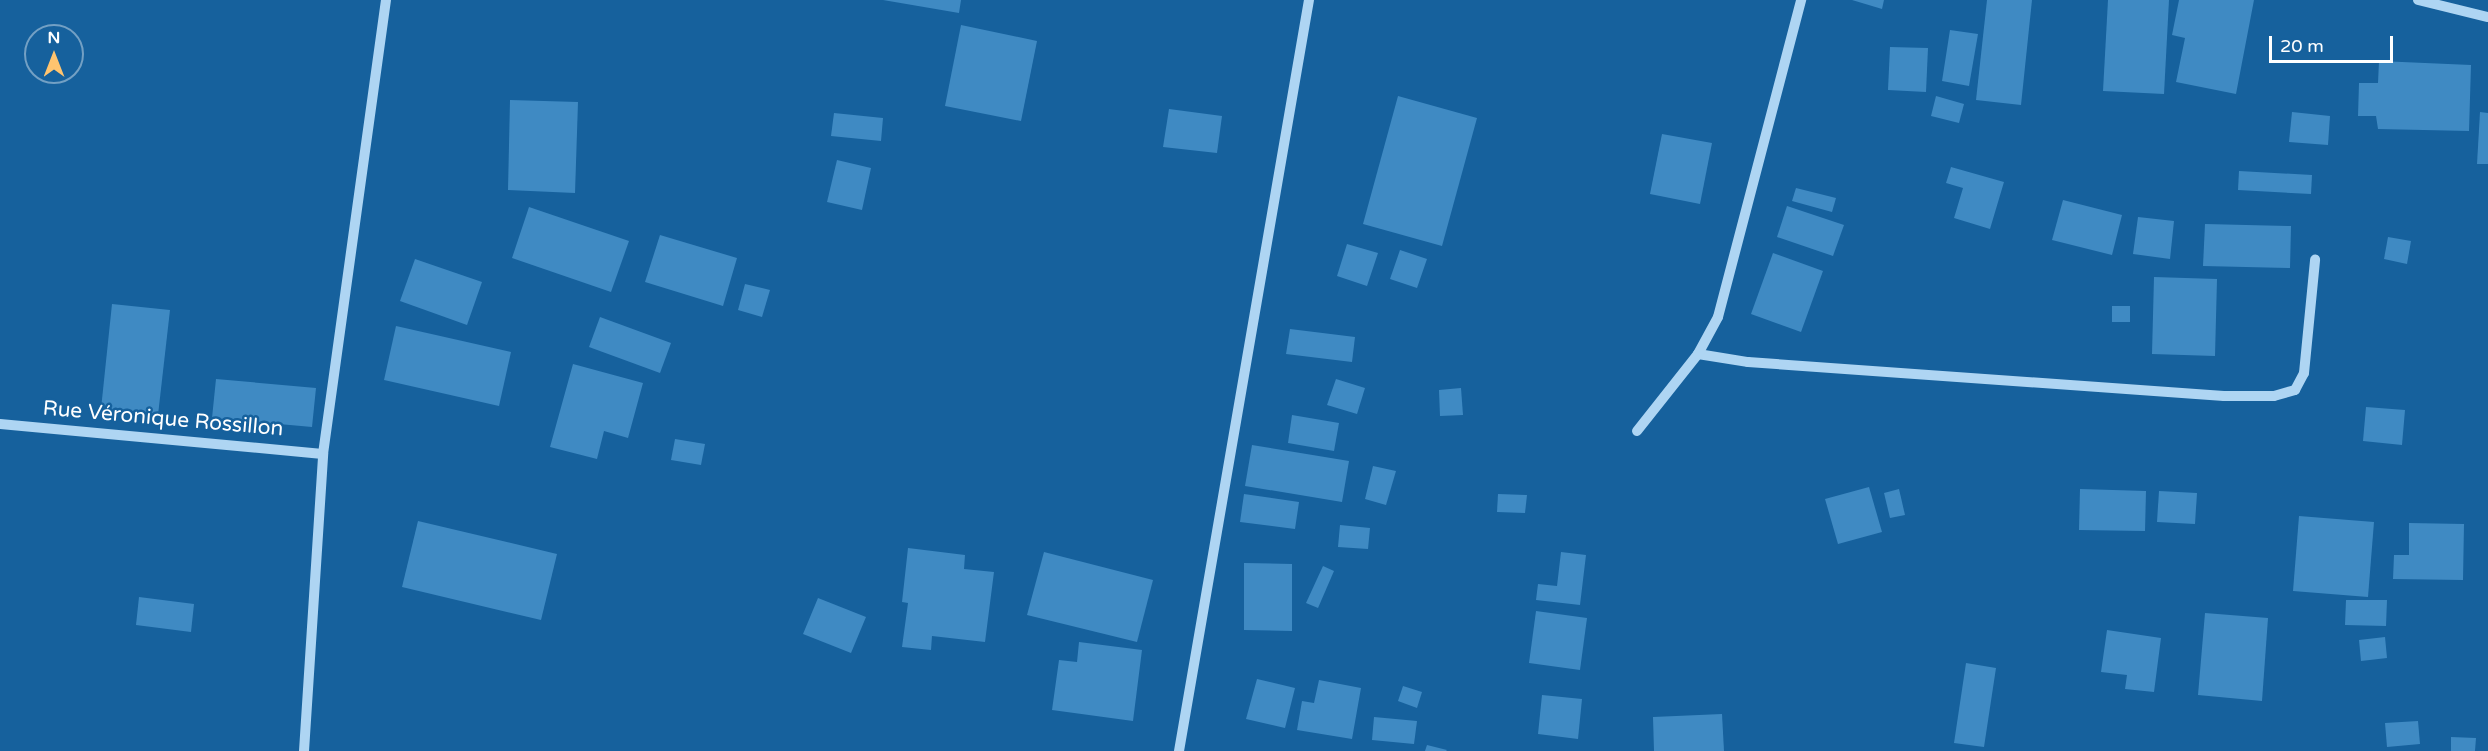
<!DOCTYPE html>
<meta charset="utf-8">
<style>
body{margin:0}
#map{position:relative;width:2488px;height:751px;overflow:hidden;background:#16619d;font-family:"Varela Round",sans-serif}
div>[style]{position:absolute}
.building>*{inset:0;background:#3f8ac3}
.minor>*{height:10px;margin:-5px;padding:0 5px;transform-origin:5px;border-radius:5px;background:#aed5f3}
span{translate:-50% -50%;white-space:nowrap;text-align:center;line-height:1.15;-webkit-text-stroke:5px #16619d;paint-order:stroke}
.street-label{font-size:21px;color:#fff}
.north{position:absolute;left:24px;top:24px;width:60px;height:60px;box-sizing:border-box;background:#16619d;border:2px solid #73a0c4;border-radius:50%;rotate:0deg;font-size:16px;font-weight:700;line-height:24px;text-align:center;color:#fff}
.north::after{content:'';display:block;margin:auto;width:21px;height:27px;background:#ffc46f;clip-path:polygon(50% 0,100% 100%,50% 72%,0 100%)}
.scale{position:absolute;left:2269px;top:36px;width:124px;height:27px;box-sizing:border-box;border:3px solid #fff;border-top:0;padding-left:8px;font-size:18px;line-height:21px;white-space:nowrap;color:#fff;-webkit-text-stroke:4px #16619d;paint-order:stroke}
</style>
<div id="map">
<div class="building">
<i style="clip-path:polygon(883px 0,961px 0,959px 13px)"></i>
<i style="clip-path:polygon(1852px 0,1884px 0,1882px 9px)"></i>
<i style="clip-path:polygon(1987px 0,2032px 0,2021px 105px,1976px 100px)"></i>
<i style="clip-path:polygon(2108px 0,2169px 0,2164px 94px,2103px 91px)"></i>
<i style="clip-path:polygon(2179px 0,2254px 0,2236px 94px,2176px 82px,2185px 38px,2172px 35px)"></i>
<i style="clip-path:polygon(961px 25px,1037px 41px,1021px 121px,945px 106px)"></i>
<i style="clip-path:polygon(1950px 30px,1978px 34px,1969px 86px,1942px 81px)"></i>
<i style="clip-path:polygon(1890px 47px,1928px 48px,1926px 92px,1888px 90px)"></i>
<i style="clip-path:polygon(2379px 61px,2471px 65px,2469px 131px,2378px 129px,2376px 116px,2358px 116px,2359px 83px,2378px 83px)"></i>
<i style="clip-path:polygon(1398px 96px,1477px 118px,1442px 246px,1363px 224px)"></i>
<i style="clip-path:polygon(1936px 96px,1964px 104px,1959px 123px,1931px 116px)"></i>
<i style="clip-path:polygon(510px 100px,578px 102px,575px 193px,508px 190px)"></i>
<i style="clip-path:polygon(1169px 109px,1222px 116px,1217px 153px,1163px 147px)"></i>
<i style="clip-path:polygon(2292px 112px,2330px 116px,2328px 145px,2289px 142px)"></i>
<i style="clip-path:polygon(2480px 112px,2488px 113px,2488px 164px,2477px 164px)"></i>
<i style="clip-path:polygon(834px 113px,883px 118px,881px 141px,831px 136px)"></i>
<i style="clip-path:polygon(1662px 134px,1712px 143px,1700px 204px,1650px 194px)"></i>
<i style="clip-path:polygon(837px 160px,871px 168px,862px 210px,827px 202px)"></i>
<i style="clip-path:polygon(1951px 167px,2004px 182px,1990px 229px,1954px 218px,1963px 188px,1946px 183px)"></i>
<i style="clip-path:polygon(2239px 171px,2312px 175px,2311px 194px,2238px 190px)"></i>
<i style="clip-path:polygon(1796px 188px,1836px 198px,1832px 212px,1792px 201px)"></i>
<i style="clip-path:polygon(2063px 200px,2122px 215px,2112px 255px,2052px 240px)"></i>
<i style="clip-path:polygon(1787px 206px,1844px 225px,1833px 256px,1777px 237px)"></i>
<i style="clip-path:polygon(529px 207px,629px 241px,611px 292px,512px 258px)"></i>
<i style="clip-path:polygon(2138px 217px,2174px 221px,2170px 259px,2133px 254px)"></i>
<i style="clip-path:polygon(2205px 224px,2291px 226px,2290px 268px,2203px 266px)"></i>
<i style="clip-path:polygon(660px 235px,737px 258px,723px 306px,645px 282px)"></i>
<i style="clip-path:polygon(2388px 237px,2411px 241px,2407px 264px,2384px 259px)"></i>
<i style="clip-path:polygon(1347px 244px,1378px 253px,1367px 286px,1337px 276px)"></i>
<i style="clip-path:polygon(1400px 250px,1427px 259px,1417px 288px,1390px 279px)"></i>
<i style="clip-path:polygon(1773px 253px,1823px 271px,1801px 332px,1751px 314px)"></i>
<i style="clip-path:polygon(415px 259px,482px 282px,467px 325px,400px 301px)"></i>
<i style="clip-path:polygon(2154px 277px,2217px 279px,2215px 356px,2152px 354px)"></i>
<i style="clip-path:polygon(745px 284px,770px 290px,762px 317px,738px 310px)"></i>
<i style="clip-path:polygon(112px 304px,170px 310px,158px 415px,101px 409px)"></i>
<i style="clip-path:polygon(2112px 306px,2130px 306px,2130px 322px,2112px 322px)"></i>
<i style="clip-path:polygon(600px 317px,671px 343px,660px 373px,589px 347px)"></i>
<i style="clip-path:polygon(396px 326px,511px 352px,499px 406px,384px 380px)"></i>
<i style="clip-path:polygon(1290px 329px,1355px 337px,1352px 362px,1286px 354px)"></i>
<i style="clip-path:polygon(573px 364px,643px 383px,628px 438px,604px 431px,597px 459px,550px 447px)"></i>
<i style="clip-path:polygon(216px 379px,316px 388px,312px 427px,212px 418px)"></i>
<i style="clip-path:polygon(1336px 379px,1365px 388px,1357px 414px,1327px 405px)"></i>
<i style="clip-path:polygon(1461px 388px,1463px 415px,1440px 416px,1439px 390px)"></i>
<i style="clip-path:polygon(2366px 407px,2405px 410px,2402px 445px,2363px 441px)"></i>
<i style="clip-path:polygon(1292px 415px,1339px 423px,1334px 451px,1288px 443px)"></i>
<i style="clip-path:polygon(675px 439px,705px 444px,701px 465px,671px 460px)"></i>
<i style="clip-path:polygon(1252px 445px,1349px 461px,1342px 502px,1245px 486px)"></i>
<i style="clip-path:polygon(1373px 466px,1396px 471px,1386px 505px,1365px 499px)"></i>
<i style="clip-path:polygon(1869px 487px,1882px 532px,1838px 544px,1825px 499px)"></i>
<i style="clip-path:polygon(1899px 489px,1905px 515px,1890px 518px,1884px 493px)"></i>
<i style="clip-path:polygon(2080px 489px,2146px 491px,2145px 531px,2079px 530px)"></i>
<i style="clip-path:polygon(2159px 491px,2197px 493px,2195px 524px,2157px 522px)"></i>
<i style="clip-path:polygon(1244px 494px,1299px 502px,1295px 529px,1240px 522px)"></i>
<i style="clip-path:polygon(1498px 494px,1527px 495px,1525px 513px,1497px 512px)"></i>
<i style="clip-path:polygon(2299px 516px,2374px 522px,2368px 597px,2293px 591px)"></i>
<i style="clip-path:polygon(418px 521px,557px 554px,541px 620px,402px 587px)"></i>
<i style="clip-path:polygon(2409px 523px,2464px 524px,2463px 580px,2393px 579px,2394px 555px,2409px 555px)"></i>
<i style="clip-path:polygon(1340px 525px,1370px 528px,1368px 549px,1338px 547px)"></i>
<i style="clip-path:polygon(908px 548px,965px 555px,964px 569px,994px 572px,985px 642px,932px 636px,931px 650px,902px 647px,908px 603px,902px 602px)"></i>
<i style="clip-path:polygon(1044px 552px,1153px 580px,1137px 642px,1027px 615px)"></i>
<i style="clip-path:polygon(1561px 552px,1586px 555px,1580px 605px,1536px 600px,1538px 584px,1557px 586px)"></i>
<i style="clip-path:polygon(1244px 563px,1292px 564px,1292px 631px,1244px 630px)"></i>
<i style="clip-path:polygon(1323px 566px,1334px 571px,1318px 608px,1306px 603px)"></i>
<i style="clip-path:polygon(139px 597px,194px 604px,191px 632px,136px 625px)"></i>
<i style="clip-path:polygon(818px 598px,866px 617px,851px 653px,803px 634px)"></i>
<i style="clip-path:polygon(2346px 600px,2387px 600px,2386px 626px,2345px 625px)"></i>
<i style="clip-path:polygon(1536px 611px,1587px 618px,1580px 670px,1529px 663px)"></i>
<i style="clip-path:polygon(2205px 613px,2268px 618px,2262px 701px,2198px 695px)"></i>
<i style="clip-path:polygon(2107px 630px,2161px 638px,2154px 692px,2125px 689px,2127px 675px,2101px 672px)"></i>
<i style="clip-path:polygon(2385px 637px,2387px 658px,2361px 661px,2359px 640px)"></i>
<i style="clip-path:polygon(1079px 642px,1142px 650px,1133px 721px,1052px 710px,1059px 660px,1077px 662px)"></i>
<i style="clip-path:polygon(1966px 663px,1996px 668px,1984px 747px,1954px 743px)"></i>
<i style="clip-path:polygon(1257px 679px,1295px 688px,1285px 728px,1246px 719px)"></i>
<i style="clip-path:polygon(1319px 680px,1361px 688px,1352px 739px,1297px 730px,1302px 701px,1314px 703px)"></i>
<i style="clip-path:polygon(1403px 686px,1422px 692px,1417px 708px,1398px 701px)"></i>
<i style="clip-path:polygon(1542px 695px,1582px 699px,1578px 739px,1538px 734px)"></i>
<i style="clip-path:polygon(1722px 714px,1724px 751px,1654px 751px,1653px 717px)"></i>
<i style="clip-path:polygon(1374px 717px,1417px 721px,1414px 744px,1372px 740px)"></i>
<i style="clip-path:polygon(2418px 721px,2420px 744px,2387px 747px,2385px 723px)"></i>
<i style="clip-path:polygon(2451px 737px,2476px 738px,2475px 751px,2451px 751px)"></i>
<i style="clip-path:polygon(1427px 745px,1447px 750px,1446px 751px,1425px 751px)"></i>
</div>
<div class="minor">
<i style="left:2418px;top:0;width:72px;rotate:13.7deg"></i>
<i style="left:1698px;top:354px;width:51px;rotate:9.1deg"></i>
<i style="left:1748px;top:362px;width:477px;rotate:4.1deg"></i>
<i style="left:2224px;top:396px;width:50px"></i>
<i style="left:2274px;top:396px;width:22px;rotate:-16deg"></i>
<i style="left:2295px;top:390px;width:19px;rotate:-62deg"></i>
<i style="left:2304px;top:373px;width:114px;rotate:-84.4deg"></i>
<i style="left:0;top:424px;width:324px;rotate:5.3deg"></i>
<i style="left:1637px;top:431px;width:98px;rotate:-51.6deg"></i>
<i style="left:1698px;top:354px;width:42px;rotate:-61.6deg"></i>
<i style="left:1718px;top:317px;width:328px;rotate:-75.3deg"></i>
<i style="left:304px;top:751px;width:298px;rotate:-86.3deg"></i>
<i style="left:323px;top:454px;width:458px;rotate:-82.1deg"></i>
<i style="left:1179px;top:751px;width:762px;rotate:-80.18deg"></i>
</div>
<div class="street-label">
<span style="left:163px;top:419px;rotate:5deg">Rue Véronique Rossillon</span>
</div>
<div class="north">N</div>
<div class="scale">20 m</div>
</div>
